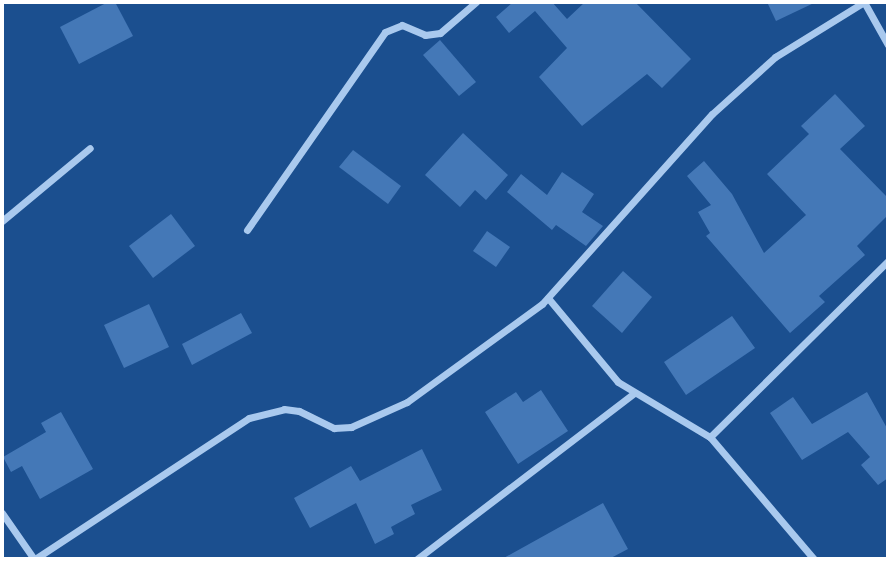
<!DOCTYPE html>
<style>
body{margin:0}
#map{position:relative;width:890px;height:561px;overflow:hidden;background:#1b4f8f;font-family:"Exo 2",sans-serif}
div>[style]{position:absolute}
.building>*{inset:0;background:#4478b7}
.minor>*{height:7px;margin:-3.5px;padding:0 3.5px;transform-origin:3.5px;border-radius:3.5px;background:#a9c9ee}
span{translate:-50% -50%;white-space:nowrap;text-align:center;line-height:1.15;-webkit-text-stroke:5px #1b4f8f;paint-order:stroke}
.frame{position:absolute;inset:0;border:4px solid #fff;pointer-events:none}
</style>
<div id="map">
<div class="building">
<i style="clip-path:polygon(108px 2px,115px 2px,133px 36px,79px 64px,60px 27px)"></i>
<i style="clip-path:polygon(513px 2px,552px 2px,567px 19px,585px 2px,635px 2px,691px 59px,662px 88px,647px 74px,582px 126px,539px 77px,567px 48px,535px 11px,509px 33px,496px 17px)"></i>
<i style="clip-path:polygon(767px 2px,816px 2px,776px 21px)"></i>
<i style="clip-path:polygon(440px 40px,476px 82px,459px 96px,423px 55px)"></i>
<i style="clip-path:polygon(835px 94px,865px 126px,840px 149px,888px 198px,888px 215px,857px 246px,865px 255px,819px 296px,825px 302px,790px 333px,706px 236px,710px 233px,698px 212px,711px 205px,687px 176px,704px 161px,732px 194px,764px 253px,806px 215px,767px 174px,809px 134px,801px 126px)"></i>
<i style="clip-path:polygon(463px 133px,508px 175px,486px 200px,475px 190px,460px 207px,425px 175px)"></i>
<i style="clip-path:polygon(353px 150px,401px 186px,388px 204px,339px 167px)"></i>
<i style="clip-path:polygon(562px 172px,594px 194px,582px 212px,603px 226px,586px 246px,556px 225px,552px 230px,507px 192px,521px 174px,547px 195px)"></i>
<i style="clip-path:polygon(171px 214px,195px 246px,153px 278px,129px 246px)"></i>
<i style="clip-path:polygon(487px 231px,510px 247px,496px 267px,473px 251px)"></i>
<i style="clip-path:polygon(623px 271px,652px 297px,622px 333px,592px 306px)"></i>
<i style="clip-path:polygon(149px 304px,169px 347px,124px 368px,104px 325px)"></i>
<i style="clip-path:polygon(241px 313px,252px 333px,192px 365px,182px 344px)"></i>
<i style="clip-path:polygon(732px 316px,755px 348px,686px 395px,664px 362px)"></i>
<i style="clip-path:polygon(541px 390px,568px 431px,518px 464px,485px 412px,516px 392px,523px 402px)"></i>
<i style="clip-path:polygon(867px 392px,888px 430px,888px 478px,878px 485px,861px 465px,870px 457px,848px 432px,802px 460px,770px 413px,793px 397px,812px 424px)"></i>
<i style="clip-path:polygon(61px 412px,93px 469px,40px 499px,22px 466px,11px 472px,3px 457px,46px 432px,41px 423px)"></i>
<i style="clip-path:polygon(422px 449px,442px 490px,411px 505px,415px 514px,391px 527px,394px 534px,375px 544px,356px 503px,310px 528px,294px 498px,351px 466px,360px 481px)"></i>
<i style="clip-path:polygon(603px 503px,628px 549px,609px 559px,502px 559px)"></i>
</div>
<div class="minor">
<i style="left:864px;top:2px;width:49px;rotate:60.8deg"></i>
<i style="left:2px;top:221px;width:114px;rotate:-39.7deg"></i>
<i style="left:247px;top:230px;width:241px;rotate:-55.1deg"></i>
<i style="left:385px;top:32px;width:18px;rotate:-22deg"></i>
<i style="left:402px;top:25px;width:25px;rotate:23deg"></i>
<i style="left:425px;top:35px;width:15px;rotate:-8deg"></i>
<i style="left:440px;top:33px;width:48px;rotate:-40.7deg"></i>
<i style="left:548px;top:298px;width:109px;rotate:50.2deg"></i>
<i style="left:618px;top:382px;width:107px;rotate:30.9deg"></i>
<i style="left:710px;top:437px;width:160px;rotate:49.6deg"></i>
<i style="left:710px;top:437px;width:250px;rotate:-44.7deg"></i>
<i style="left:2px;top:513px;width:56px;rotate:55.2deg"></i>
<i style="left:35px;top:559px;width:256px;rotate:-33.4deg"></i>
<i style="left:249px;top:418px;width:36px;rotate:-14deg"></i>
<i style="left:284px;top:409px;width:15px;rotate:8deg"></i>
<i style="left:299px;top:411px;width:39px;rotate:26deg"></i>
<i style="left:334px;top:428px;width:17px;rotate:-3deg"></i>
<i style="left:351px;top:427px;width:61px;rotate:-24.1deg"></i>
<i style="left:407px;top:402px;width:167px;rotate:-36deg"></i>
<i style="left:542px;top:304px;width:255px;rotate:-48.2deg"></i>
<i style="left:712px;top:114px;width:85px;rotate:-42.1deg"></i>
<i style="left:775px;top:57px;width:105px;rotate:-31.7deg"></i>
<i style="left:417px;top:559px;width:273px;rotate:-37.4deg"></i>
</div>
<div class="frame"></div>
</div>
